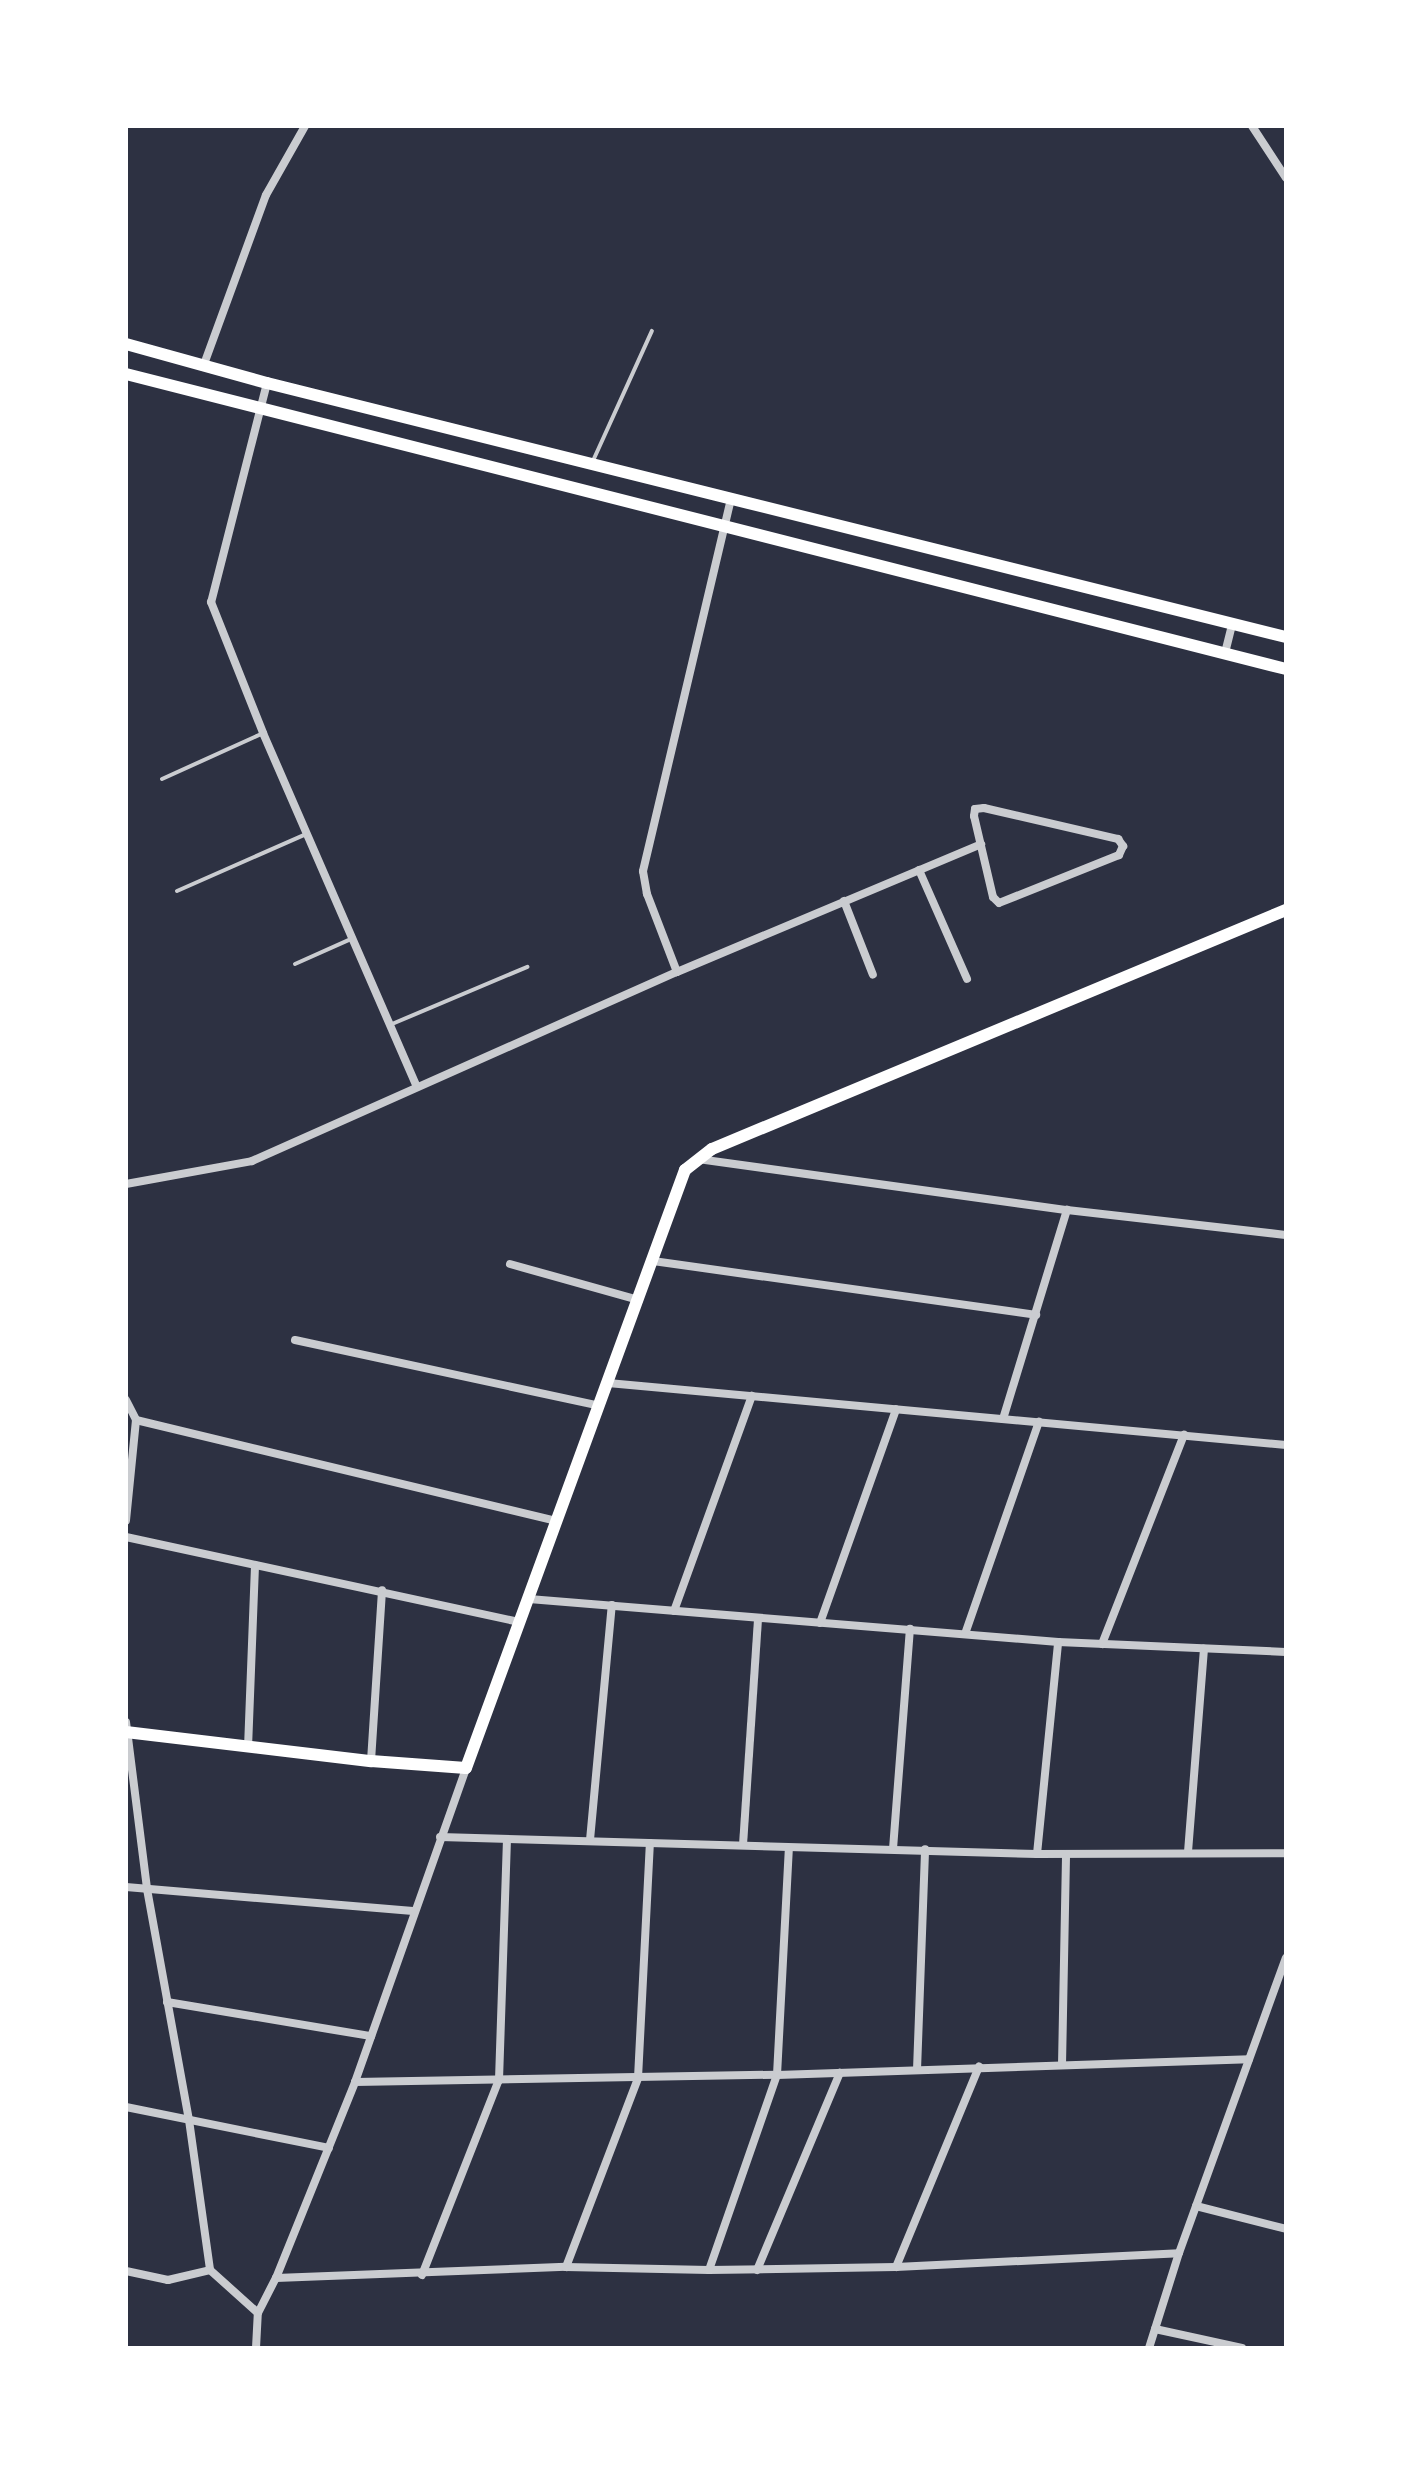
<!DOCTYPE html>
<style>
body{margin:0}
#map{position:relative;width:1412px;height:2474px;overflow:hidden;background:#2d3142;font-family:"Source Sans 3",sans-serif}
div>[style]{position:absolute}
.service>*{height:4px;margin:-2px;padding:0 2px;transform-origin:2px;border-radius:2px;background:#caccd0}
.minor>*{height:8px;margin:-4px;padding:0 4px;transform-origin:4px;border-radius:4px;background:#caccd0}
.secondary>*{height:12px;margin:-6px;padding:0 6px;transform-origin:6px;border-radius:6px;background:#fff}
span{translate:-50% -50%;white-space:nowrap;text-align:center;line-height:1.15;-webkit-text-stroke:6px #fff;paint-order:stroke}
.frame{position:absolute;inset:0;border:128px solid #fff;pointer-events:none}
</style>
<div id="map">
<div class="service">
<i style="left:592px;top:463px;width:145px;rotate:-65.6deg"></i>
<i style="left:162px;top:779px;width:109px;rotate:-24.4deg"></i>
<i style="left:177px;top:891px;width:141px;rotate:-23.8deg"></i>
<i style="left:295px;top:964px;width:61px;rotate:-24.1deg"></i>
<i style="left:392px;top:1024px;width:147px;rotate:-22.9deg"></i>
</div>
<div class="minor">
<i style="left:1252px;top:126px;width:62px;rotate:56.8deg"></i>
<i style="left:203px;top:367px;width:183px;rotate:-69.9deg"></i>
<i style="left:266px;top:195px;width:79px;rotate:-60.5deg"></i>
<i style="left:267px;top:383px;width:226px;rotate:104.3deg"></i>
<i style="left:211px;top:602px;width:141px;rotate:68.3deg"></i>
<i style="left:263px;top:733px;width:386px;rotate:66.5deg"></i>
<i style="left:1225px;top:653px;width:30px;rotate:-76deg"></i>
<i style="left:984px;top:808px;width:138px;rotate:13deg"></i>
<i style="left:1118px;top:839px;width:9px;rotate:54deg"></i>
<i style="left:1123px;top:846px;width:10px;rotate:114deg"></i>
<i style="left:1119px;top:855px;width:129px;rotate:158.2deg"></i>
<i style="left:999px;top:903px;width:8px;rotate:-135deg"></i>
<i style="left:993px;top:897px;width:83px;rotate:-103.2deg"></i>
<i style="left:974px;top:816px;width:7px;rotate:-82deg"></i>
<i style="left:975px;top:809px;width:9px;rotate:-6deg"></i>
<i style="left:919px;top:870px;width:119px;rotate:66.2deg"></i>
<i style="left:844px;top:901px;width:79px;rotate:68.6deg"></i>
<i style="left:677px;top:972px;width:84px;rotate:-111deg"></i>
<i style="left:647px;top:894px;width:23px;rotate:-100deg"></i>
<i style="left:643px;top:871px;width:381px;rotate:-76.7deg"></i>
<i style="left:698px;top:1159px;width:373px;rotate:7.9deg"></i>
<i style="left:1067px;top:1210px;width:220px;rotate:6.5deg"></i>
<i style="left:126px;top:1184px;width:128px;rotate:-10.3deg"></i>
<i style="left:252px;top:1161px;width:465px;rotate:-24deg"></i>
<i style="left:677px;top:972px;width:330px;rotate:-22.8deg"></i>
<i style="left:653px;top:1261px;width:387px;rotate:8deg"></i>
<i style="left:510px;top:1264px;width:134px;rotate:15.6deg"></i>
<i style="left:295px;top:1340px;width:312px;rotate:12.2deg"></i>
<i style="left:608px;top:1383px;width:681px;rotate:5.22deg"></i>
<i style="left:126px;top:1400px;width:22px;rotate:63deg"></i>
<i style="left:136px;top:1420px;width:101px;rotate:95.7deg"></i>
<i style="left:1003px;top:1419px;width:219px;rotate:-73deg"></i>
<i style="left:136px;top:1420px;width:433px;rotate:13.5deg"></i>
<i style="left:126px;top:1537px;width:402px;rotate:12.2deg"></i>
<i style="left:529px;top:1599px;width:531px;rotate:4.65deg"></i>
<i style="left:1058px;top:1642px;width:228px;rotate:2.5deg"></i>
<i style="left:674px;top:1611px;width:229px;rotate:-70.1deg"></i>
<i style="left:820px;top:1623px;width:227px;rotate:-70.4deg"></i>
<i style="left:965px;top:1634px;width:225px;rotate:-70.8deg"></i>
<i style="left:1102px;top:1644px;width:225px;rotate:-68.6deg"></i>
<i style="left:126px;top:1722px;width:168px;rotate:82.8deg"></i>
<i style="left:147px;top:1889px;width:235px;rotate:79.7deg"></i>
<i style="left:189px;top:2120px;width:151px;rotate:82deg"></i>
<i style="left:210px;top:2270px;width:64px;rotate:41.9deg"></i>
<i style="left:248px;top:1748px;width:183px;rotate:-87.8deg"></i>
<i style="left:371px;top:1761px;width:171px;rotate:-86.3deg"></i>
<i style="left:440px;top:1837px;width:597px;rotate:1.63deg"></i>
<i style="left:1037px;top:1854px;width:249px;rotate:-0.2deg"></i>
<i style="left:590px;top:1840px;width:236px;rotate:-84.7deg"></i>
<i style="left:743px;top:1845px;width:227px;rotate:-86.2deg"></i>
<i style="left:893px;top:1849px;width:221px;rotate:-85.6deg"></i>
<i style="left:1188px;top:1852px;width:204px;rotate:-85.5deg"></i>
<i style="left:1037px;top:1854px;width:213px;rotate:-84.3deg"></i>
<i style="left:126px;top:1887px;width:288px;rotate:4.8deg"></i>
<i style="left:167px;top:2002px;width:207px;rotate:9.5deg"></i>
<i style="left:1062px;top:2065px;width:211px;rotate:-88.9deg"></i>
<i style="left:917px;top:2070px;width:221px;rotate:-87.9deg"></i>
<i style="left:355px;top:2082px;width:422px;rotate:-1deg"></i>
<i style="left:777px;top:2075px;width:472px;rotate:-1.9deg"></i>
<i style="left:126px;top:2107px;width:207px;rotate:11.4deg"></i>
<i style="left:1196px;top:2206px;width:93px;rotate:14.3deg"></i>
<i style="left:566px;top:2267px;width:202px;rotate:-69.1deg"></i>
<i style="left:638px;top:2078px;width:235px;rotate:-87.1deg"></i>
<i style="left:896px;top:2267px;width:217px;rotate:-67.5deg"></i>
<i style="left:709px;top:2270px;width:207px;rotate:-70.8deg"></i>
<i style="left:777px;top:2075px;width:227px;rotate:-87deg"></i>
<i style="left:757px;top:2270px;width:214px;rotate:-67.2deg"></i>
<i style="left:126px;top:2271px;width:43px;rotate:12.1deg"></i>
<i style="left:168px;top:2280px;width:43px;rotate:-13.4deg"></i>
<i style="left:422px;top:2275px;width:210px;rotate:-68.5deg"></i>
<i style="left:499px;top:2080px;width:241px;rotate:-88.1deg"></i>
<i style="left:276px;top:2278px;width:290px;rotate:-2.2deg"></i>
<i style="left:566px;top:2267px;width:143px;rotate:1.2deg"></i>
<i style="left:709px;top:2270px;width:187px;rotate:-0.9deg"></i>
<i style="left:896px;top:2267px;width:283px;rotate:-2.8deg"></i>
<i style="left:1155px;top:2329px;width:89px;rotate:12.3deg"></i>
<i style="left:256px;top:2348px;width:35px;rotate:-87deg"></i>
<i style="left:258px;top:2313px;width:39px;rotate:-63deg"></i>
<i style="left:276px;top:2278px;width:211px;rotate:-68deg"></i>
<i style="left:355px;top:2082px;width:333px;rotate:-70.5deg"></i>
<i style="left:1149px;top:2348px;width:100px;rotate:-72.5deg"></i>
<i style="left:1179px;top:2253px;width:314px;rotate:-70.1deg"></i>
</div>
<div class="secondary">
<i style="left:126px;top:344px;width:146px;rotate:15.5deg"></i>
<i style="left:267px;top:383px;width:1050px;rotate:14deg"></i>
<i style="left:126px;top:374px;width:1197px;rotate:14.27deg"></i>
<i style="left:126px;top:1732px;width:247px;rotate:6.8deg"></i>
<i style="left:371px;top:1761px;width:95px;rotate:4.2deg"></i>
<i style="left:466px;top:1768px;width:637px;rotate:-69.89deg"></i>
<i style="left:685px;top:1170px;width:34px;rotate:-38deg"></i>
<i style="left:712px;top:1149px;width:622px;rotate:-22.61deg"></i>
</div>
<div class="frame"></div>
</div>
